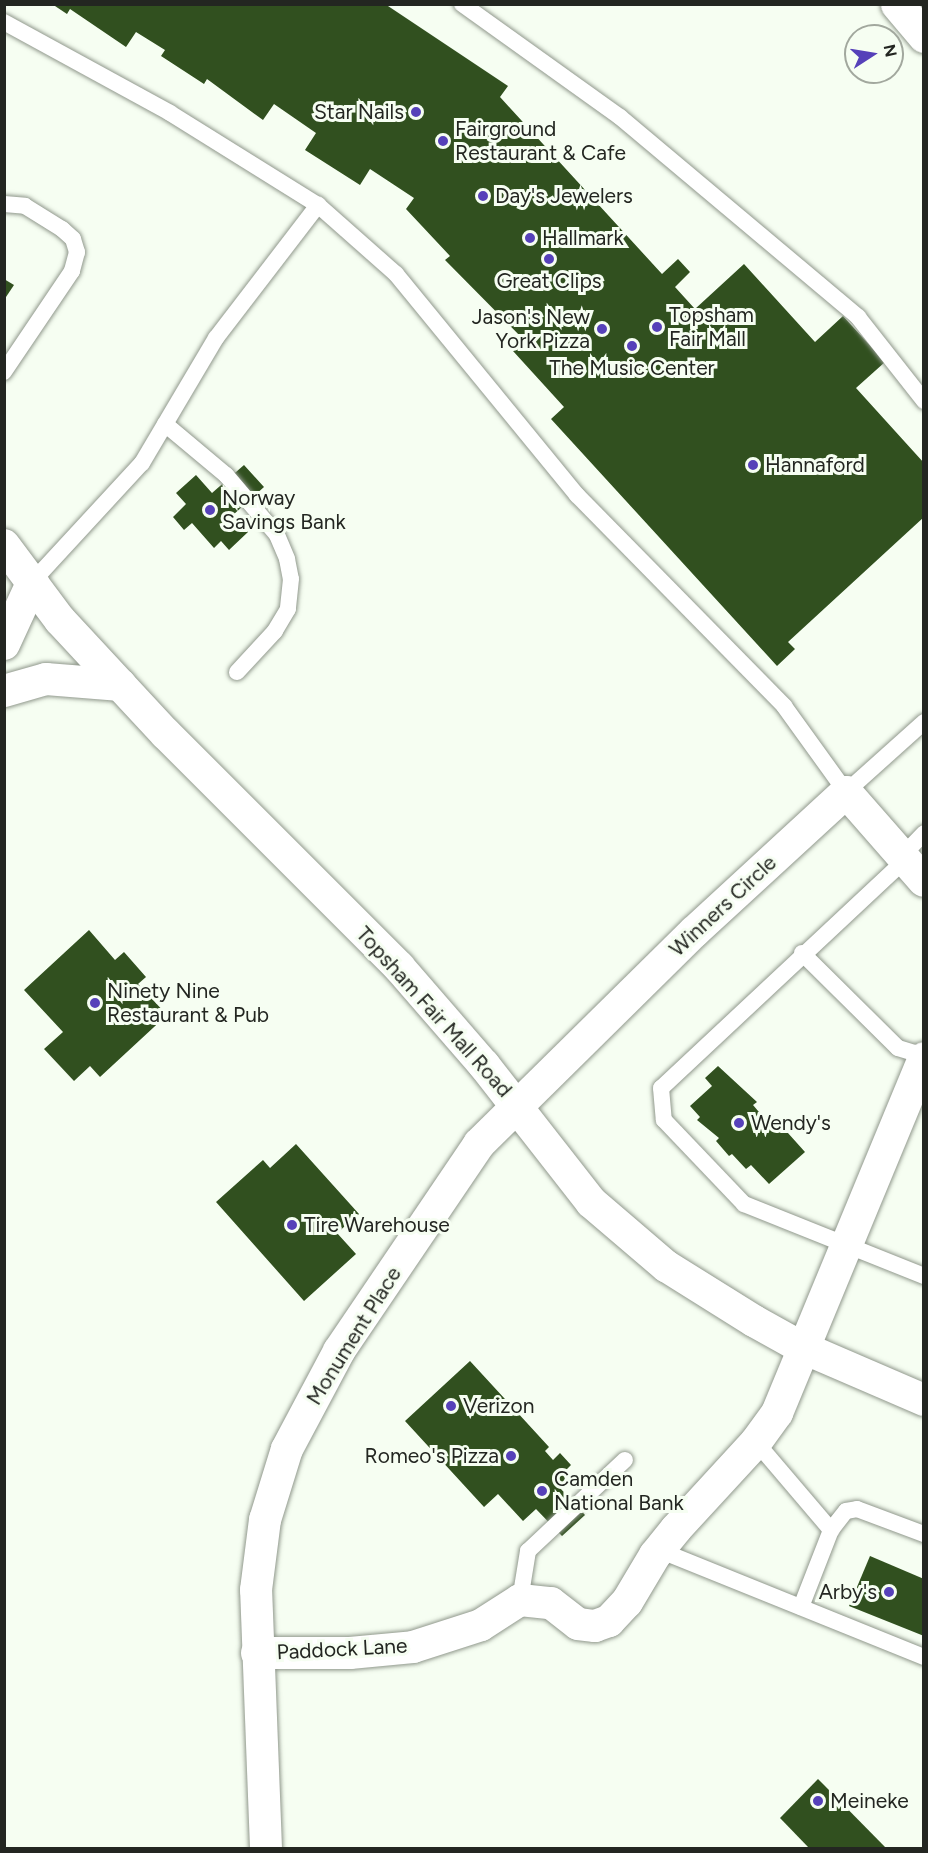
<!DOCTYPE html>
<style>
body{margin:0}
#map{position:relative;width:928px;height:1853px;overflow:hidden;background:#f6fef2;font-family:Figtree,sans-serif}
div>[style]{position:absolute}
.building>*{inset:0;background:#31501f}
.roads{filter:drop-shadow(0 0 2px #90988c) drop-shadow(0 0 2px #90988c)}
.service>*{height:16px;margin:-8px;padding:0 8px;transform-origin:8px;border-radius:8px;background:#fff}
.minor>*{height:32px;margin:-16px;padding:0 16px;transform-origin:16px;border-radius:16px;background:#fff}
.motorway>*{height:33px;margin:-16.5px;padding:0 16.5px;transform-origin:16.5px;border-radius:16.5px;background:#fff}
.dots>*{width:16px;height:16px;translate:-50% -50%;box-sizing:border-box;border:3px solid #f6fef2;border-radius:50%}
span{translate:-50% -50%;white-space:nowrap;text-align:center;line-height:1.15;-webkit-text-stroke:6px #f6fef2;paint-order:stroke}
.poi-label{font-size:21px;color:#232621}
.right{translate:-100% -50%;text-align:right}
.left{translate:0 -50%;text-align:left}
.street-label{font-size:21px;color:#232621}
.frame{position:absolute;inset:0;border:6px solid #232621;pointer-events:none}
.north{position:absolute;left:844px;top:24px;width:60px;height:60px;box-sizing:border-box;background:#f6fef2;border:2px solid #a2a89e;border-radius:50%;rotate:78deg;font-size:16px;font-weight:700;line-height:24px;text-align:center;color:#232621}
.north::after{content:'';display:block;margin:auto;width:21px;height:27px;background:#5641b9;clip-path:polygon(50% 0,100% 100%,50% 72%,0 100%)}
</style>
<div id="map">
<div class="building">
<i style="clip-path:polygon(52px 4px,385px 4px,508px 86px,500px 97px,662px 274px,678px 259px,690px 272px,675px 287px,695px 309px,744px 264px,815px 342px,843px 316px,885px 362px,856px 388px,924px 463px,924px 517px,788px 642px,795px 649px,777px 666px,551px 419px,564px 407px,513px 351px,525px 341px,445px 260px,450px 256px,406px 209px,414px 198px,370px 169px,360px 185px,305px 150px,316px 133px,274px 104px,263px 120px,207px 79px,204px 84px,161px 56px,165px 50px,136px 32px,126px 47px,70px 9px,67px 14px)"></i>
<i style="clip-path:polygon(4px 279px,14px 285px,4px 300px)"></i>
<i style="clip-path:polygon(244px 465px,264px 487px,233px 515px,248px 532px,229px 550px,221px 541px,214px 548px,192px 523px,184px 530px,173px 517px,186px 504px,176px 493px,196px 475px,212px 493px)"></i>
<i style="clip-path:polygon(89px 930px,115px 960px,124px 952px,146px 977px,138px 984px,167px 1015px,100px 1077px,90px 1066px,74px 1081px,44px 1049px,63px 1032px,24px 990px)"></i>
<i style="clip-path:polygon(718px 1066px,757px 1102px,753px 1105px,764px 1118px,770px 1113px,805px 1152px,769px 1184px,751px 1165px,746px 1169px,732px 1154px,729px 1156px,716px 1141px,719px 1138px,697px 1120px,700px 1117px,690px 1106px,712px 1086px,705px 1078px)"></i>
<i style="clip-path:polygon(296px 1144px,359px 1214px,337px 1233px,356px 1254px,304px 1301px,216px 1202px,263px 1160px,270px 1168px)"></i>
<i style="clip-path:polygon(470px 1361px,549px 1447px,545px 1451px,553px 1460px,560px 1453px,571px 1465px,564px 1472px,570px 1478px,560px 1488px,585px 1515px,562px 1536px,536px 1509px,523px 1521px,498px 1494px,484px 1507px,405px 1421px)"></i>
<i style="clip-path:polygon(870px 1556px,924px 1579px,924px 1636px,849px 1606px)"></i>
<i style="clip-path:polygon(818px 1779px,823px 1784px,886px 1848px,809px 1848px,780px 1818px)"></i>
</div>
<div class="roads">
<div class="service">
<i style="left:462px;top:4px;width:194px;rotate:35.6deg"></i>
<i style="left:620px;top:117px;width:311px;rotate:40deg"></i>
<i style="left:858px;top:317px;width:107px;rotate:51.8deg"></i>
<i style="left:4px;top:22px;width:189px;rotate:28.7deg"></i>
<i style="left:170px;top:113px;width:174px;rotate:31.9deg"></i>
<i style="left:318px;top:205px;width:104px;rotate:41.5deg"></i>
<i style="left:396px;top:274px;width:286px;rotate:50.7deg"></i>
<i style="left:577px;top:495px;width:296px;rotate:45.5deg"></i>
<i style="left:784px;top:706px;width:106px;rotate:54.2deg"></i>
<i style="left:846px;top:792px;width:105px;rotate:-41.9deg"></i>
<i style="left:4px;top:204px;width:21px;rotate:5deg"></i>
<i style="left:25px;top:206px;width:44px;rotate:31.9deg"></i>
<i style="left:62px;top:229px;width:15px;rotate:42deg"></i>
<i style="left:73px;top:239px;width:14px;rotate:73deg"></i>
<i style="left:77px;top:252px;width:20px;rotate:105deg"></i>
<i style="left:72px;top:271px;width:122px;rotate:124deg"></i>
<i style="left:165px;top:424px;width:80px;rotate:39.9deg"></i>
<i style="left:226px;top:475px;width:79px;rotate:49.6deg"></i>
<i style="left:277px;top:535px;width:26px;rotate:67deg"></i>
<i style="left:287px;top:559px;width:20px;rotate:79deg"></i>
<i style="left:291px;top:579px;width:30px;rotate:96deg"></i>
<i style="left:288px;top:609px;width:26px;rotate:121deg"></i>
<i style="left:275px;top:631px;width:56px;rotate:132.8deg"></i>
<i style="left:33px;top:581px;width:161px;rotate:-47.3deg"></i>
<i style="left:142px;top:463px;width:145px;rotate:-59.4deg"></i>
<i style="left:216px;top:338px;width:168px;rotate:-52.5deg"></i>
<i style="left:902px;top:856px;width:32px;rotate:-46deg"></i>
<i style="left:905px;top:860px;width:334px;rotate:136.9deg"></i>
<i style="left:661px;top:1088px;width:32px;rotate:85deg"></i>
<i style="left:664px;top:1120px;width:116px;rotate:46.4deg"></i>
<i style="left:744px;top:1204px;width:194px;rotate:21.8deg"></i>
<i style="left:802px;top:953px;width:135px;rotate:44.7deg"></i>
<i style="left:898px;top:1048px;width:27px;rotate:17deg"></i>
<i style="left:756px;top:1442px;width:116px;rotate:49.6deg"></i>
<i style="left:659px;top:1550px;width:286px;rotate:22deg"></i>
<i style="left:520px;top:1600px;width:50px;rotate:-80.7deg"></i>
<i style="left:528px;top:1551px;width:133px;rotate:-43.2deg"></i>
<i style="left:801px;top:1607px;width:83px;rotate:-68.7deg"></i>
<i style="left:831px;top:1530px;width:24px;rotate:-52deg"></i>
<i style="left:846px;top:1511px;width:11px;rotate:-10deg"></i>
<i style="left:857px;top:1509px;width:72px;rotate:20.5deg"></i>
</div>
<div class="minor">
<i style="left:4px;top:545px;width:94px;rotate:53.3deg"></i>
<i style="left:60px;top:620px;width:156px;rotate:47.1deg"></i>
<i style="left:166px;top:734px;width:330px;rotate:45deg"></i>
<i style="left:399px;top:967px;width:130px;rotate:49.1deg"></i>
<i style="left:484px;top:1065px;width:174px;rotate:52deg"></i>
<i style="left:591px;top:1202px;width:99px;rotate:40.5deg"></i>
<i style="left:666px;top:1266px;width:104px;rotate:32deg"></i>
<i style="left:754px;top:1321px;width:54px;rotate:29deg"></i>
<i style="left:801px;top:1347px;width:134px;rotate:23.3deg"></i>
<i style="left:4px;top:644px;width:69px;rotate:-65.3deg"></i>
<i style="left:4px;top:691px;width:44px;rotate:-15.9deg"></i>
<i style="left:46px;top:679px;width:75px;rotate:4.6deg"></i>
<i style="left:257px;top:1653px;width:93px"></i>
<i style="left:350px;top:1653px;width:63px;rotate:-5.4deg"></i>
<i style="left:413px;top:1647px;width:71px;rotate:-17.9deg"></i>
<i style="left:481px;top:1625px;width:46px;rotate:-32.7deg"></i>
<i style="left:520px;top:1600px;width:31px;rotate:6deg"></i>
<i style="left:551px;top:1603px;width:34px;rotate:38deg"></i>
<i style="left:578px;top:1624px;width:17px;rotate:7deg"></i>
<i style="left:595px;top:1626px;width:15px;rotate:-20deg"></i>
<i style="left:609px;top:1621px;width:26px;rotate:-47deg"></i>
<i style="left:627px;top:1602px;width:55px;rotate:-59.2deg"></i>
<i style="left:655px;top:1555px;width:33px;rotate:-51deg"></i>
<i style="left:676px;top:1529px;width:118px;rotate:-47.4deg"></i>
<i style="left:756px;top:1442px;width:36px;rotate:-54deg"></i>
<i style="left:777px;top:1413px;width:384px;rotate:-67.5deg"></i>
<i style="left:266px;top:1848px;width:258px;rotate:-92.2deg"></i>
<i style="left:256px;top:1590px;width:71px;rotate:-82.7deg"></i>
<i style="left:265px;top:1520px;width:74px;rotate:-72.8deg"></i>
<i style="left:287px;top:1449px;width:111px;rotate:-62deg"></i>
<i style="left:339px;top:1351px;width:250px;rotate:-55.9deg"></i>
<i style="left:479px;top:1144px;width:302px;rotate:-44.6deg"></i>
<i style="left:694px;top:932px;width:207px;rotate:-42.6deg"></i>
<i style="left:846px;top:792px;width:118px;rotate:48.8deg"></i>
</div>
<div class="motorway">
<i style="left:897px;top:4px;width:42px;rotate:49.8deg"></i>
</div>
</div>
<div class="dots">
<i style="left:416px;top:112px;background:#5641b9"></i>
<i style="left:443px;top:141px;background:#5641b9"></i>
<i style="left:483px;top:196px;background:#5641b9"></i>
<i style="left:530px;top:238px;background:#5641b9"></i>
<i style="left:549px;top:259px;background:#5641b9"></i>
<i style="left:657px;top:327px;background:#5641b9"></i>
<i style="left:602px;top:329px;background:#5641b9"></i>
<i style="left:632px;top:346px;background:#5641b9"></i>
<i style="left:753px;top:465px;background:#5641b9"></i>
<i style="left:210px;top:510px;background:#5641b9"></i>
<i style="left:95px;top:1003px;background:#5641b9"></i>
<i style="left:739px;top:1123px;background:#5641b9"></i>
<i style="left:292px;top:1225px;background:#5641b9"></i>
<i style="left:451px;top:1406px;background:#5641b9"></i>
<i style="left:511px;top:1456px;background:#5641b9"></i>
<i style="left:542px;top:1491px;background:#5641b9"></i>
<i style="left:889px;top:1592px;background:#5641b9"></i>
<i style="left:818px;top:1801px;background:#5641b9"></i>
</div>
<div class="poi-label">
<span class="right" style="left:404px;top:112px">Star Nails</span>
<span class="left" style="left:455px;top:141px">Fairground<br>Restaurant &amp; Cafe</span>
<span class="left" style="left:495px;top:196px">Day's Jewelers</span>
<span class="left" style="left:542px;top:238px">Hallmark</span>
<span style="left:549px;top:281px">Great Clips</span>
<span class="left" style="left:669px;top:327px">Topsham<br>Fair Mall</span>
<span class="right" style="left:590px;top:329px">Jason's New<br>York Pizza</span>
<span style="left:632px;top:368px">The Music Center</span>
<span class="left" style="left:765px;top:465px">Hannaford</span>
<span class="left" style="left:222px;top:510px">Norway<br>Savings Bank</span>
<span class="left" style="left:107px;top:1003px">Ninety Nine<br>Restaurant &amp; Pub</span>
<span class="left" style="left:751px;top:1123px">Wendy's</span>
<span class="left" style="left:304px;top:1225px">Tire Warehouse</span>
<span class="left" style="left:463px;top:1406px">Verizon</span>
<span class="right" style="left:499px;top:1456px">Romeo's Pizza</span>
<span class="left" style="left:554px;top:1491px">Camden<br>National Bank</span>
<span class="right" style="left:877px;top:1592px">Arby's</span>
<span class="left" style="left:830px;top:1801px">Meineke</span>
</div>
<div class="street-label">
<span style="left:723px;top:906px;rotate:-43deg">Winners Circle</span>
<span style="left:434px;top:1012px;rotate:48deg">Topsham Fair Mall Road</span>
<span style="left:354px;top:1336px;rotate:-58deg">Monument Place</span>
<span style="left:342px;top:1649px;rotate:-3deg">Paddock Lane</span>
</div>
<div class="frame"></div>
<div class="north">N</div>
</div>
